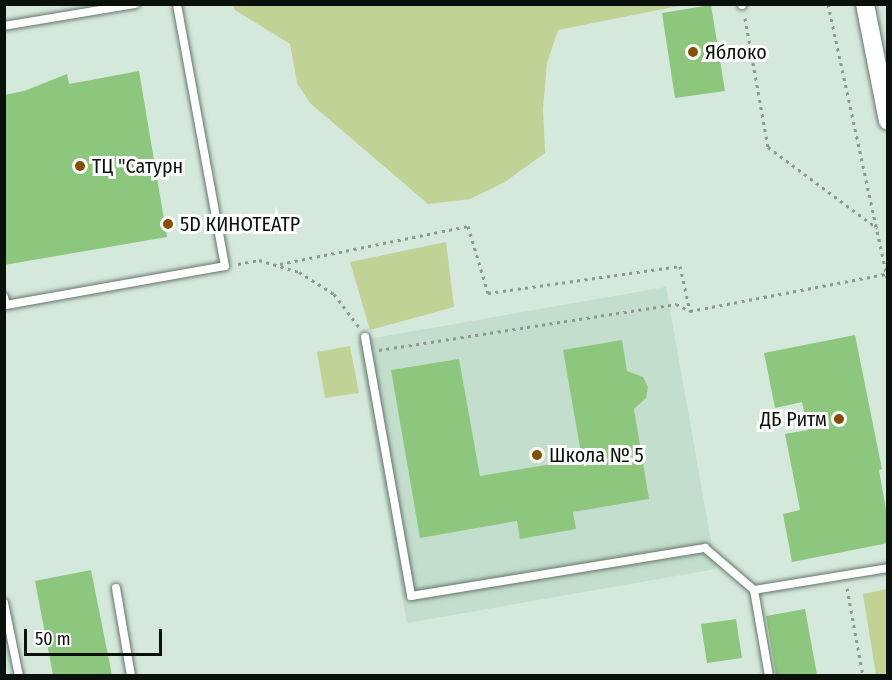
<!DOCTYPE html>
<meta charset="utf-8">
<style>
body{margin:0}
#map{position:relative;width:892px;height:680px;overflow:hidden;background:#d5e8dc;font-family:"Fira Sans Condensed",sans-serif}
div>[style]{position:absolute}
.built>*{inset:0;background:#c3decd}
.green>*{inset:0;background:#c1d295}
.building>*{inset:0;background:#8dc77d}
.path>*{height:3px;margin-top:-1.5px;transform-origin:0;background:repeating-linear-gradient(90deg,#8b9990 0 3px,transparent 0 7.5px)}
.roads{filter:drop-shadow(0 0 2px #64766a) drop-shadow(0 0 2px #64766a)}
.service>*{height:8px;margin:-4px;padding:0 4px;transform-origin:4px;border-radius:4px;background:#fff}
.tertiary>*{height:18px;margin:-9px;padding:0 9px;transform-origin:9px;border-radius:9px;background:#fff}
.dots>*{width:16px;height:16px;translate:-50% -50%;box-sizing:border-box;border:3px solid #fff;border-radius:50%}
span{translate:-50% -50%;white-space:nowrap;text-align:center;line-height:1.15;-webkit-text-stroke:6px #fff;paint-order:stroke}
.poi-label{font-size:20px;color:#0a110c}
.left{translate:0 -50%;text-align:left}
.right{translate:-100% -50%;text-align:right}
.frame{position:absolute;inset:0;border:6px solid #0a110c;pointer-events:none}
.scale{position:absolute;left:24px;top:629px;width:138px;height:27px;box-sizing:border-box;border:3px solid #0a110c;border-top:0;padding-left:8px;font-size:18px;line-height:21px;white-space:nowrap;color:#0a110c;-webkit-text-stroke:4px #fff;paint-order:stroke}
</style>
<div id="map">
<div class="built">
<i style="clip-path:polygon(666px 287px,716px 569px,407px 623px,357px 341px)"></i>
</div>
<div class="green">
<i style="clip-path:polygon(233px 5px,684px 5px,558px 30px,547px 63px,543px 109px,545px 153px,505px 182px,470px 199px,428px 204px,310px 103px,297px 83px,290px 44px,235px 10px)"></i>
<i style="clip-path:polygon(446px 242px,454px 307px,370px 330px,350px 262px)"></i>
<i style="clip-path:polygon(350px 346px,359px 393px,325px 398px,317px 352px)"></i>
<i style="clip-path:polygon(887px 589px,887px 675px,876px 675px,863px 594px)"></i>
</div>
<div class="building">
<i style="clip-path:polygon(711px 5px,725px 91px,675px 98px,662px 13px)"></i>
<i style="clip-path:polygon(139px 71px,167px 237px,4px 265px,4px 95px,24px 91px,67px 74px,69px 84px)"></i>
<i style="clip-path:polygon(855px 335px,882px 469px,879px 470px,888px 521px,888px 543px,792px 562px,783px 514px,800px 510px,785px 434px,808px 430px,802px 402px,775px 408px,764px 353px)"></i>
<i style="clip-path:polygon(622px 340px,627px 371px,643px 377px,648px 387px,646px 398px,634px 409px,649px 499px,573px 512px,576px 529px,520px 539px,517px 521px,420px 538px,391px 370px,459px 359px,480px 476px,582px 459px,563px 350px)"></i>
<i style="clip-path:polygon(91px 570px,112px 675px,53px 675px,35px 581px)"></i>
<i style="clip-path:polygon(805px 609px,817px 675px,776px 675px,766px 616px)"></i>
<i style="clip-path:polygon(736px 619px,742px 658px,707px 663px,701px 624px)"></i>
</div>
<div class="path">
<i style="left:828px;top:4px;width:283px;rotate:77.8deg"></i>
<i style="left:745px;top:18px;width:131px;rotate:79.9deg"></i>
<i style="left:768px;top:147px;width:136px;rotate:36.6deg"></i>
<i style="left:238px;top:264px;width:21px;rotate:-11deg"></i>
<i style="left:259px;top:260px;width:42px;rotate:16.7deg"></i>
<i style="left:299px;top:272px;width:41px;rotate:32.2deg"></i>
<i style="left:334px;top:294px;width:41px;rotate:52.9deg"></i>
<i style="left:280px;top:264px;width:192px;rotate:-11.4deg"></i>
<i style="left:468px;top:226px;width:70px;rotate:73.4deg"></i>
<i style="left:488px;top:293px;width:194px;rotate:-8deg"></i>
<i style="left:680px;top:266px;width:46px;rotate:77.5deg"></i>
<i style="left:690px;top:311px;width:199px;rotate:-10.7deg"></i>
<i style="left:379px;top:350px;width:301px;rotate:-8.8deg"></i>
<i style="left:676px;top:304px;width:16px;rotate:27deg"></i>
<i style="left:847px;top:588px;width:89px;rotate:79.7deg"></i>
</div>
<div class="roads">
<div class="service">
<i style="left:742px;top:5px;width:1px;rotate:-90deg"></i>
<i style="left:4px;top:26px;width:133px;rotate:-9.5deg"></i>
<i style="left:4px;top:297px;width:8px;rotate:76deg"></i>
<i style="left:6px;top:305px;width:222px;rotate:-10.1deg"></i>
<i style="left:225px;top:266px;width:266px;rotate:-100.4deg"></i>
<i style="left:365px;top:337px;width:263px;rotate:79.9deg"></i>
<i style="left:411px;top:596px;width:298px;rotate:-9.3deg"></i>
<i style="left:705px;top:548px;width:65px;rotate:40.6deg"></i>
<i style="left:116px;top:588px;width:89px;rotate:80.3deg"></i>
<i style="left:4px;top:603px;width:75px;rotate:78.4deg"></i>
<i style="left:769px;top:676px;width:87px;rotate:-99.9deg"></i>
<i style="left:754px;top:590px;width:136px;rotate:-9.3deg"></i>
</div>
<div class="tertiary">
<i style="left:865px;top:4px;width:119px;rotate:78.9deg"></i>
</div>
</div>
<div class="dots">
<i style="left:693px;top:52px;background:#864f00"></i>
<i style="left:80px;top:166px;background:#864f00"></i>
<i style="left:168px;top:224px;background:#864f00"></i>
<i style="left:839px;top:419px;background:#864f00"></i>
<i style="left:537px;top:455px;background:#864f00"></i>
</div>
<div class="poi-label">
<span class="left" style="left:705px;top:52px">Яблоко</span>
<span class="left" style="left:92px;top:166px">ТЦ "Сатурн</span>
<span class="left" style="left:180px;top:224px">5D КИНОТЕАТР</span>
<span class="right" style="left:827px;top:419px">ДБ Ритм</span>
<span class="left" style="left:549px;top:455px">Школа № 5</span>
</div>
<div class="frame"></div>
<div class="scale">50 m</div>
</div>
